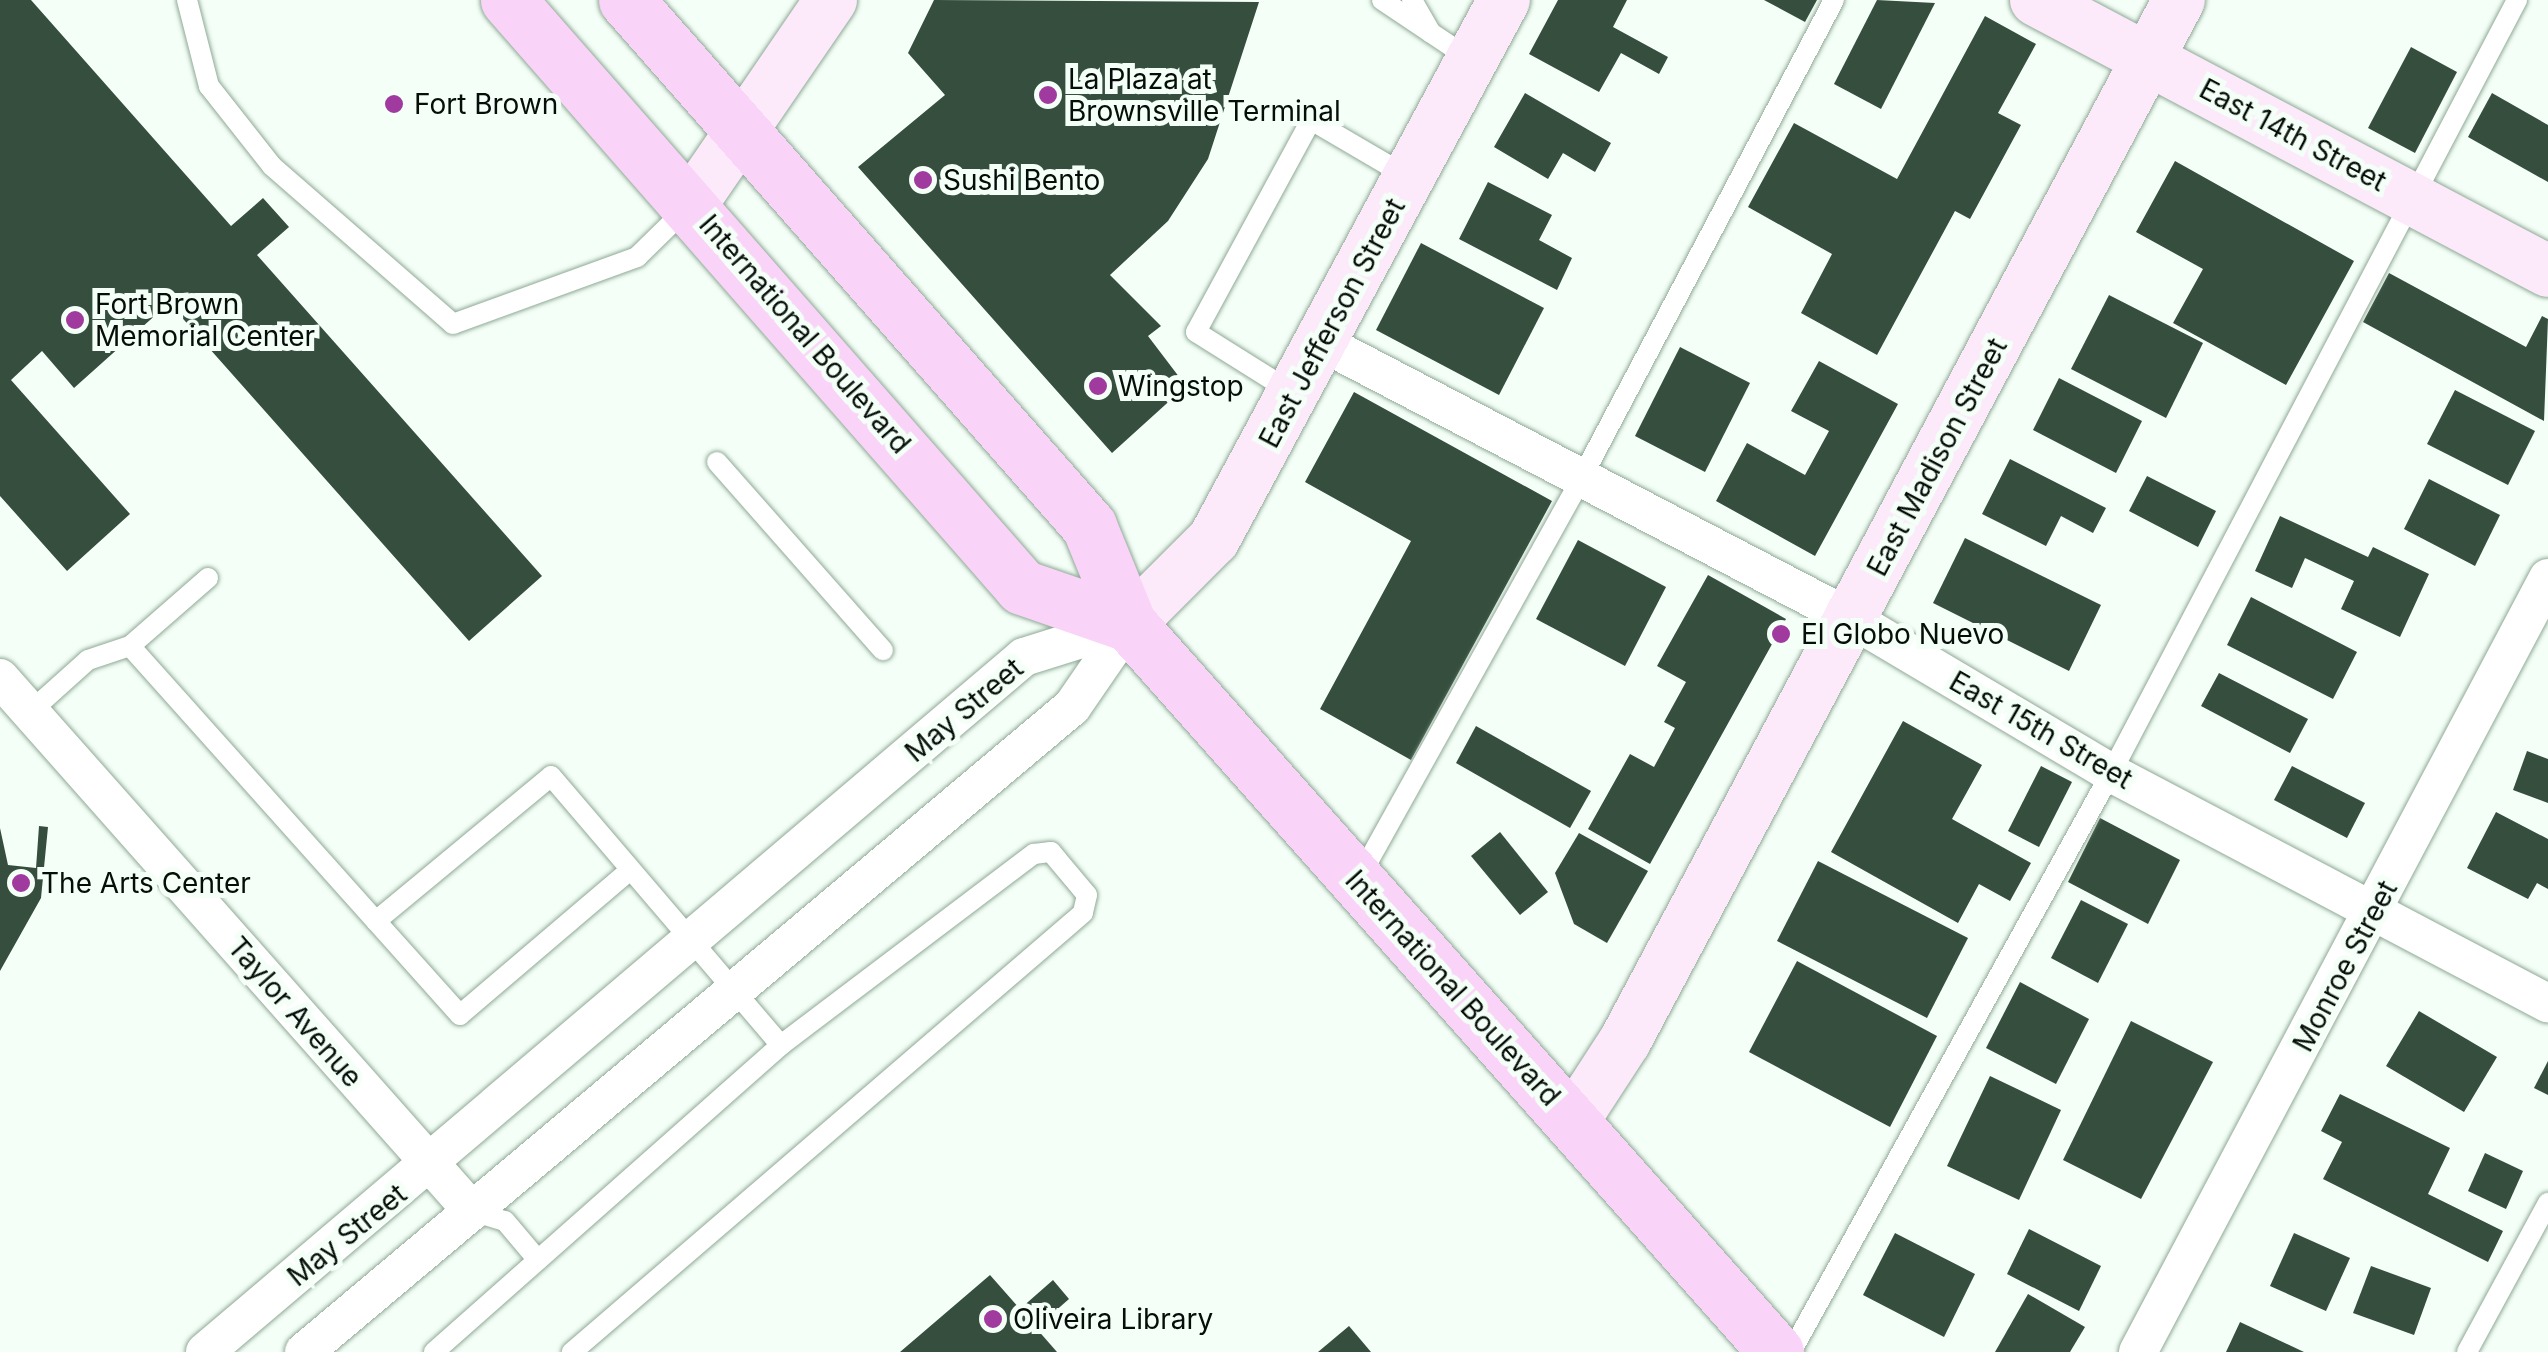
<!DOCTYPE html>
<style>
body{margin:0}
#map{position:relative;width:2548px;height:1352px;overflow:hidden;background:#f4fff7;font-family:Inter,sans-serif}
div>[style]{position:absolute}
.building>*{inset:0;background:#364e3e}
.roads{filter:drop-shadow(0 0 2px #8fa996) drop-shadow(0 0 2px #8fa996)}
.lane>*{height:20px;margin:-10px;padding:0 10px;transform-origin:10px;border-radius:10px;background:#fff}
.street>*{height:38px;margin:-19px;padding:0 19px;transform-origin:19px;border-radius:19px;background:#fff}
.secondary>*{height:52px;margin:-26px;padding:0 26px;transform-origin:26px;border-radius:26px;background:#fceafb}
.primary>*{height:55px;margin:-27.5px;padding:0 27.5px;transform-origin:27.5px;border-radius:27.5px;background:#fad4f8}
.dots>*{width:28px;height:28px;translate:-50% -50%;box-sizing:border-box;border:5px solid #f4fff7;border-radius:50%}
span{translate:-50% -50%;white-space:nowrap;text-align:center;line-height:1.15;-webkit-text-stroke:10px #f4fff7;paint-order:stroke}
.poi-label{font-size:28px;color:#050e08}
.left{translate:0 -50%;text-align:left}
.street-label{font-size:28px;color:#050e08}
</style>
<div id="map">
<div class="building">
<i style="clip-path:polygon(0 0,31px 0,231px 226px,263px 198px,289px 227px,257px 255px,542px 576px,469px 641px,169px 303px,74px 388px,42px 351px,11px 380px,130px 514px,67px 571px,0 496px)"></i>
<i style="clip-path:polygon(934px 0,1259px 2px,1208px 159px,1168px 221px,1110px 275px,1161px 326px,1148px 336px,1186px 386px,1112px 453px,858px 167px,945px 95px,908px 53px)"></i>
<i style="clip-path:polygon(1558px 0,1627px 0,1613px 27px,1668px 57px,1659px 74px,1621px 53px,1599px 92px,1529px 54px)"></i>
<i style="clip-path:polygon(1764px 0,1817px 0,1805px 22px)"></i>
<i style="clip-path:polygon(1877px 0,1935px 3px,1881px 109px,1834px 84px)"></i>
<i style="clip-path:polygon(1985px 16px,2036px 44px,1998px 113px,2021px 125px,1970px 219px,1955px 211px,1877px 355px,1801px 313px,1832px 254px,1748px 207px,1794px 123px,1897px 179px)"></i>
<i style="clip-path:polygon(2411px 47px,2457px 72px,2415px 153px,2368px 128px)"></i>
<i style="clip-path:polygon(1525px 93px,1611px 143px,1595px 172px,1563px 153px,1548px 179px,1494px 147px)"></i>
<i style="clip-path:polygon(2492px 93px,2548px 125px,2548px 182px,2468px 137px)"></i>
<i style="clip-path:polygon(2175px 161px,2354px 261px,2286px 385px,2173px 323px,2203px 269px,2136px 232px)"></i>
<i style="clip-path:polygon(1488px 182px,1552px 215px,1539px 240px,1572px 258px,1557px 290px,1459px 239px)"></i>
<i style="clip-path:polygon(1421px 243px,1544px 308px,1499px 395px,1376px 330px)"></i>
<i style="clip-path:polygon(2389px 273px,2526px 347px,2542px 316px,2548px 319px,2544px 421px,2363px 322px)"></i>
<i style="clip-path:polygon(2109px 295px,2203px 343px,2166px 418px,2071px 369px)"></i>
<i style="clip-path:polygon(1680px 347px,1750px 383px,1705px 472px,1635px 436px)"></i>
<i style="clip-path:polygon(1819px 361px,1898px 404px,1815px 556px,1716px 501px,1747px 443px,1805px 475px,1829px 431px,1791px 411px)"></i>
<i style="clip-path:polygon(2059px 378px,2142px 421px,2116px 473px,2033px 430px)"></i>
<i style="clip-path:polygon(2455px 390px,2535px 431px,2508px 485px,2427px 444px)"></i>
<i style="clip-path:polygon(1354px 392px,1552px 501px,1411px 760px,1320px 709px,1411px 541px,1305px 482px)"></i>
<i style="clip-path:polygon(2010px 459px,2106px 508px,2093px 533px,2061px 516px,2046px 546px,1982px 514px)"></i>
<i style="clip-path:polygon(2147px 476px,2216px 511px,2198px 547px,2129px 511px)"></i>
<i style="clip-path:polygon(2429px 479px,2500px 515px,2475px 566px,2404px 529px)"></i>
<i style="clip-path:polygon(2280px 516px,2368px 557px,2373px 547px,2429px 574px,2400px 637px,2341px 609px,2354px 581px,2305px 558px,2292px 588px,2255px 571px)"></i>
<i style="clip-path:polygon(1965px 538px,2101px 605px,2069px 671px,1933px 603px)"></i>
<i style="clip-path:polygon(1578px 540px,1666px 587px,1625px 666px,1536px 619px)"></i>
<i style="clip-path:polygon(1708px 575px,1786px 619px,1650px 864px,1588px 829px,1630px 754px,1654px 767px,1675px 728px,1664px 722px,1686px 682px,1657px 666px)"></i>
<i style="clip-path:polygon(2251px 597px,2357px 652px,2333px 699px,2227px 645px)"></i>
<i style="clip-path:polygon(2219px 673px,2308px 719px,2290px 753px,2201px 706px)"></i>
<i style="clip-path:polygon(1903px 721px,1982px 765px,1952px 819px,2031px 863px,2010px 901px,1979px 884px,1958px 923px,1831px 852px)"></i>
<i style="clip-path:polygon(1476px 726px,1591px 791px,1570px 828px,1456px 763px)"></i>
<i style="clip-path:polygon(2527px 751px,2548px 759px,2548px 803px,2513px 790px)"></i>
<i style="clip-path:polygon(2041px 766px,2072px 782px,2039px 847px,2008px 831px)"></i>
<i style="clip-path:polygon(2292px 766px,2365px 803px,2347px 838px,2274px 800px)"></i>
<i style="clip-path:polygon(2496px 812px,2548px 839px,2548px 889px,2537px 883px,2528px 899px,2467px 868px)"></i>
<i style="clip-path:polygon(2100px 818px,2180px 860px,2148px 924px,2068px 882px)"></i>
<i style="clip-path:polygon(39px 826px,48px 827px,41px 898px,0 971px,0 828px,8px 865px,36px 868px)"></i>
<i style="clip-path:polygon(1500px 832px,1548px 892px,1520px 915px,1471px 856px)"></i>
<i style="clip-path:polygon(1579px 833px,1648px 871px,1607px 943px,1574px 924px,1555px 873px)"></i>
<i style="clip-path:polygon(1818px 861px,1968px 938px,1927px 1018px,1777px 941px)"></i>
<i style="clip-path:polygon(2081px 900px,2128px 924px,2098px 983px,2051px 958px)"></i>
<i style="clip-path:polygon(1797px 961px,1937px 1036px,1890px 1127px,1749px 1052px)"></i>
<i style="clip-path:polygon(2020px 982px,2089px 1019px,2056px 1084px,1986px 1048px)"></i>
<i style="clip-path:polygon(2419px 1011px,2497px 1057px,2464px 1112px,2386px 1066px)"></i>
<i style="clip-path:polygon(2131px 1021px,2213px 1062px,2141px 1199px,2063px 1160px)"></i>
<i style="clip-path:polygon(2548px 1061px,2548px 1095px,2534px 1088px)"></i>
<i style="clip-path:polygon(1990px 1076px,2061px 1110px,2019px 1200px,1947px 1166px)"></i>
<i style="clip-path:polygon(2340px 1094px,2450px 1148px,2428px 1194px,2503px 1231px,2488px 1262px,2323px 1179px,2342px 1142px,2321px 1131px)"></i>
<i style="clip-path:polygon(2485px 1153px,2523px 1171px,2506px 1209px,2468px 1191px)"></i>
<i style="clip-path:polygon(2029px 1229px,2101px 1266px,2079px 1311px,2007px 1274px)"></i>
<i style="clip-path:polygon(1895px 1233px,1975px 1274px,1944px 1337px,1863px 1295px)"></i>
<i style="clip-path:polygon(2294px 1233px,2350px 1258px,2326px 1311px,2270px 1286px)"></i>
<i style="clip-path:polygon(2371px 1266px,2431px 1288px,2414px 1335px,2353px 1313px)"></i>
<i style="clip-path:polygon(990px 1275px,1020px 1309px,1053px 1280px,1069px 1299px,1036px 1328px,1057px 1352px,900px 1352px)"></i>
<i style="clip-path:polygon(2028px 1294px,2085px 1327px,2070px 1352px,1995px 1352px)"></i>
<i style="clip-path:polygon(2240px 1322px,2304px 1352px,2226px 1352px)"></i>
<i style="clip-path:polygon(1349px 1326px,1371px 1352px,1318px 1352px)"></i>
</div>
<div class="roads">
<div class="lane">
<i style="left:187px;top:0;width:89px;rotate:75.7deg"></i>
<i style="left:209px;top:86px;width:102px;rotate:51.8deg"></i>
<i style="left:272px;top:166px;width:240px;rotate:41.1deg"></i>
<i style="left:453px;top:324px;width:196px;rotate:-20deg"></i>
<i style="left:637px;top:257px;width:71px;rotate:-44.4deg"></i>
<i style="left:1382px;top:0;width:106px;rotate:33.8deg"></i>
<i style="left:1412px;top:0;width:38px;rotate:60deg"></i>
<i style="left:1290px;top:391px;width:111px;rotate:-147.9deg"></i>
<i style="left:1196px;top:332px;width:241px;rotate:-61.5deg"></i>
<i style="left:1311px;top:120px;width:113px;rotate:30.4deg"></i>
<i style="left:717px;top:462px;width:251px;rotate:48.6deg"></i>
<i style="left:208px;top:578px;width:103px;rotate:138.9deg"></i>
<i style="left:130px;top:646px;width:369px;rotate:48.2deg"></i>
<i style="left:30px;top:712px;width:78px;rotate:-41.9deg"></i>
<i style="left:88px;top:660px;width:44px;rotate:-18.4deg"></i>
<i style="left:629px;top:871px;width:222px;rotate:139.6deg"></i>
<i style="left:460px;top:1015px;width:126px;rotate:-131.8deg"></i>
<i style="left:376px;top:921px;width:227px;rotate:-39.6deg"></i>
<i style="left:551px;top:776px;width:354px;rotate:49.5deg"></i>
<i style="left:1359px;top:878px;width:454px;rotate:-60.9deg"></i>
<i style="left:1580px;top:481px;width:544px;rotate:-62.16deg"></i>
<i style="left:472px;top:1211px;width:34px;rotate:17deg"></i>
<i style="left:505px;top:1221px;width:51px;rotate:49.8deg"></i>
<i style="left:434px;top:1352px;width:463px;rotate:-41.5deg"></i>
<i style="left:781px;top:1045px;width:317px;rotate:-37.1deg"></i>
<i style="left:1034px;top:854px;width:17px;rotate:-7deg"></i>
<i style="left:1051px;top:852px;width:56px;rotate:50.1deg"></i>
<i style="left:1087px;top:895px;width:18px;rotate:103deg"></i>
<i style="left:1083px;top:913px;width:674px;rotate:139.33deg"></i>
<i style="left:1791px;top:1352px;width:662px;rotate:-61.07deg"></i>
<i style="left:2111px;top:773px;width:873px;rotate:-62.29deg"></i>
<i style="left:2467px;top:1352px;width:170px;rotate:-61.5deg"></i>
</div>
<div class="street">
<i style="left:1323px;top:343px;width:597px;rotate:27.55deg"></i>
<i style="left:1852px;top:619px;width:301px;rotate:30.7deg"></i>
<i style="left:2111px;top:773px;width:494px;rotate:27.8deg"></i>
<i style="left:0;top:678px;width:712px;rotate:48.47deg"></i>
<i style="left:205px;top:1352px;width:1074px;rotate:-40.32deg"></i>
<i style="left:1024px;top:657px;width:110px;rotate:-17.4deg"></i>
<i style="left:304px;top:1352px;width:1003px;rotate:-40.03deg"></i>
<i style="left:1072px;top:707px;width:101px;rotate:-55.5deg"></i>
<i style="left:2138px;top:1352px;width:876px;rotate:-62.09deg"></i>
</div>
<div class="secondary">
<i style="left:2036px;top:0;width:579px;rotate:27.89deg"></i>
<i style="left:692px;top:203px;width:246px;rotate:-55.6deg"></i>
<i style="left:1129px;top:624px;width:120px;rotate:-45deg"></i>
<i style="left:1214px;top:539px;width:612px;rotate:-61.72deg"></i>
<i style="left:1573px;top:1121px;width:95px;rotate:-57deg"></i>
<i style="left:1625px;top:1041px;width:1179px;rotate:-61.98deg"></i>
</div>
<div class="primary">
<i style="left:508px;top:0;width:780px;rotate:48.79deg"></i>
<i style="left:1022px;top:587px;width:113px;rotate:19.1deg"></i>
<i style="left:626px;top:0;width:701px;rotate:48.64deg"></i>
<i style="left:1089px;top:526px;width:106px;rotate:67.8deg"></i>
<i style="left:1129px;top:624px;width:974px;rotate:48.37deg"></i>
</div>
</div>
<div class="dots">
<i style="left:1048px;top:95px;background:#a03a9f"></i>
<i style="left:394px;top:104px;background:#a03a9f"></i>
<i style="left:923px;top:180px;background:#a03a9f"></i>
<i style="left:75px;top:320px;background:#a03a9f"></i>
<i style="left:1098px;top:386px;background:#a03a9f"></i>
<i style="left:1781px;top:634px;background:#a03a9f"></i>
<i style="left:21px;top:883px;background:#a03a9f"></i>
<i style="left:993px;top:1319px;background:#a03a9f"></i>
</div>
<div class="poi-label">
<span class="left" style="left:1068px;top:95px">La Plaza at<br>Brownsville Terminal</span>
<span class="left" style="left:414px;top:104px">Fort Brown</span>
<span class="left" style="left:943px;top:180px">Sushi Bento</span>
<span class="left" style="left:95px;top:320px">Fort Brown<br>Memorial Center</span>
<span class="left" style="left:1118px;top:386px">Wingstop</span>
<span class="left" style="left:1801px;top:634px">El Globo Nuevo</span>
<span class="left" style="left:41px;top:883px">The Arts Center</span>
<span class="left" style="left:1013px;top:1319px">Oliveira Library</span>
</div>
<div class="street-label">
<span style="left:2293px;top:135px;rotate:28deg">East 14th Street</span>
<span style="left:1332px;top:323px;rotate:-62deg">East Jefferson Street</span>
<span style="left:805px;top:334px;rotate:49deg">International Boulevard</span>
<span style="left:1937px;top:457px;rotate:-62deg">East Madison Street</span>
<span style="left:964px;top:710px;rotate:-40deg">May Street</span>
<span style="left:2041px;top:730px;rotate:30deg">East 15th Street</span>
<span style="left:2345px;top:966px;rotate:-62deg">Monroe Street</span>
<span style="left:1453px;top:988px;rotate:48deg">International Boulevard</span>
<span style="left:295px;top:1012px;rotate:49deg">Taylor Avenue</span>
<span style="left:347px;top:1235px;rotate:-39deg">May Street</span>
</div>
</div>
